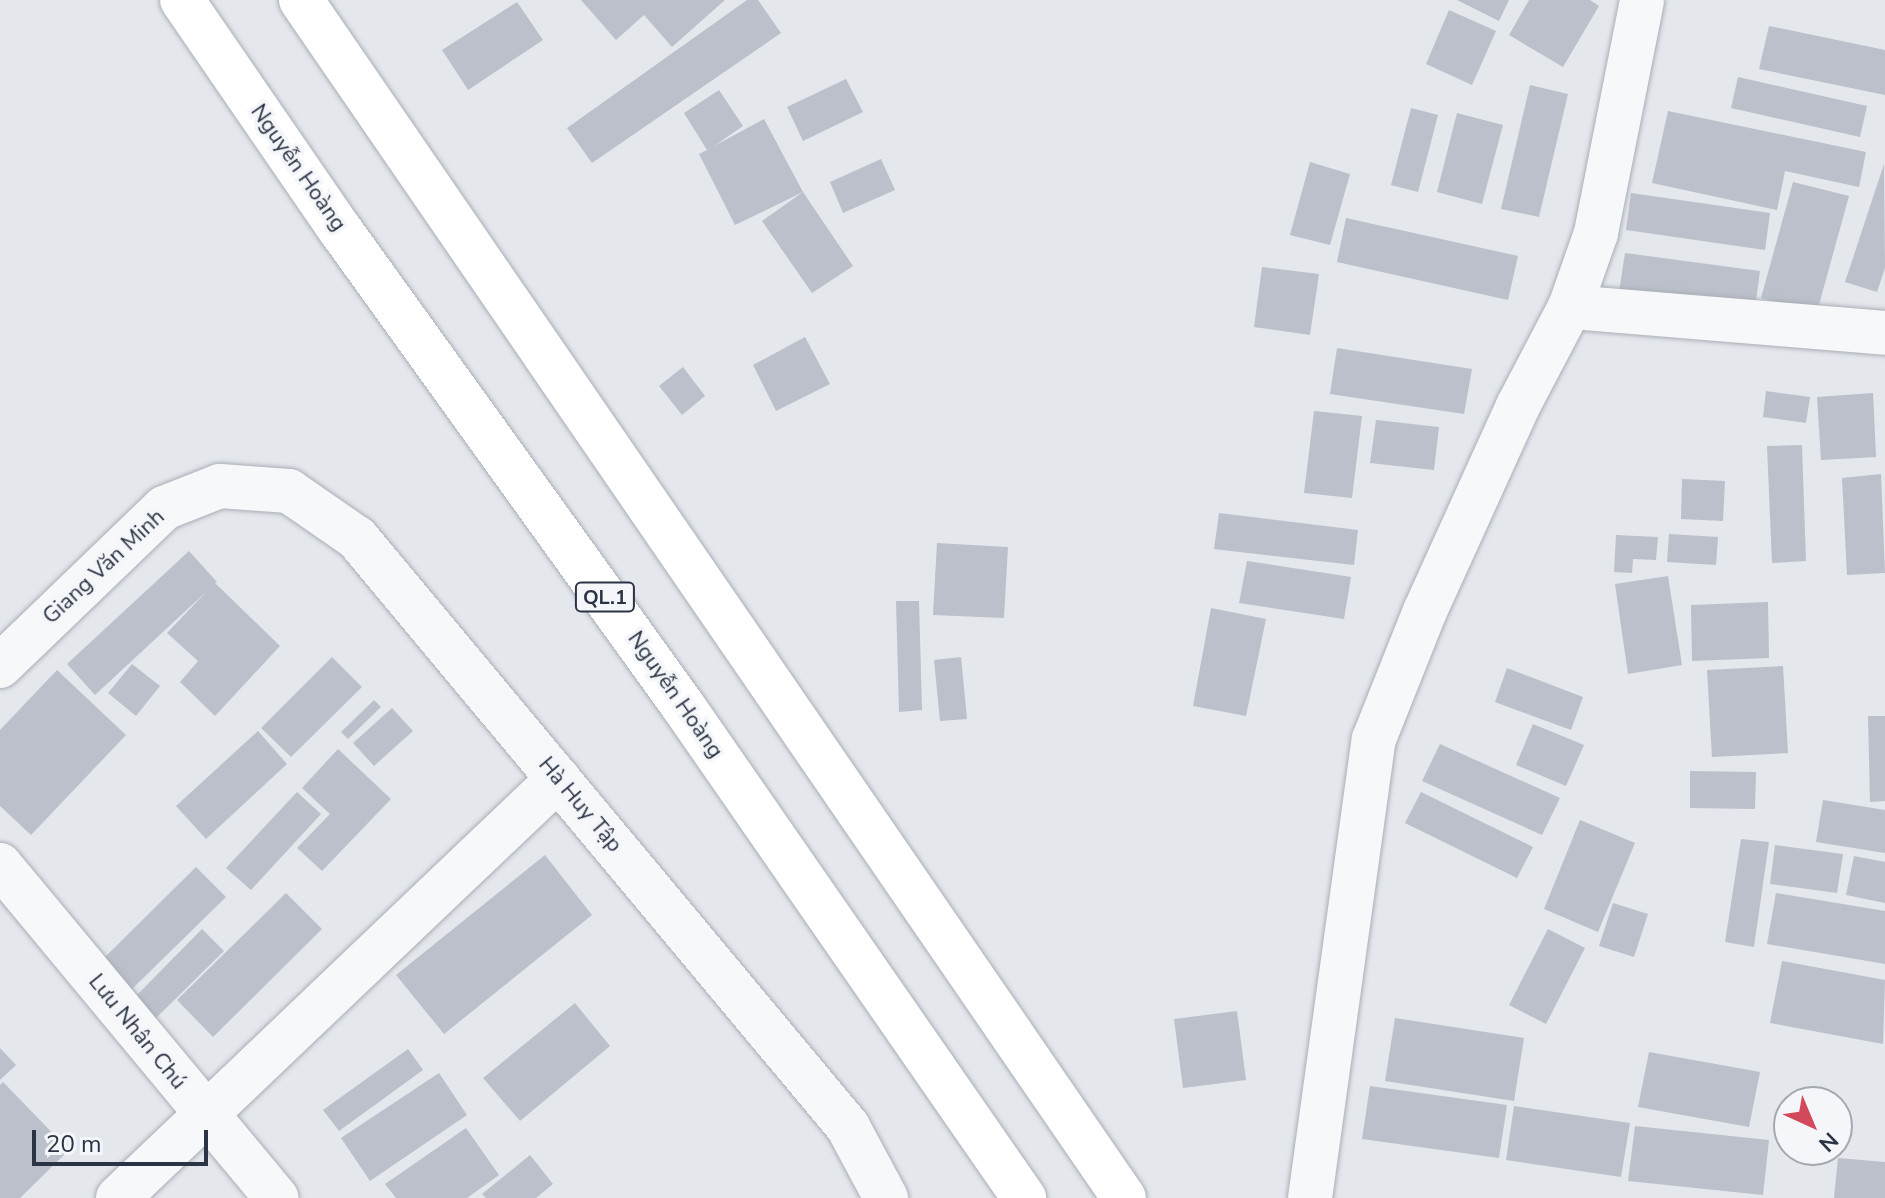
<!DOCTYPE html>
<meta charset="utf-8">
<style>
body{margin:0}
#map{position:relative;width:1885px;height:1198px;overflow:hidden;background:#e4e7ec;font-family:"Nunito Sans",sans-serif}
div>[style]{position:absolute}
.building>*{inset:0;background:#bbc0ca}
.roads{filter:drop-shadow(0 0 2px #a9aeb7) drop-shadow(0 0 2px #a9aeb7)}
.minor>*{height:44px;margin:-22px;padding:0 22px;transform-origin:22px;border-radius:22px;background:#f7f8fa}
.trunk>*{height:44px;margin:-22px;padding:0 22px;transform-origin:22px;border-radius:22px;background:#fff}
span{translate:-50% -50%;white-space:nowrap;text-align:center;line-height:1.15;-webkit-text-stroke:7px #f4f6f9;paint-order:stroke}
.shield-label span{padding:2px 6px;background:#f4f6f9;border:2px solid;border-radius:6px;-webkit-text-stroke-width:0}
.shield-label{font-size:20px;color:#2b3445;font-weight:700}
.street-label{font-size:22px;color:#2b3445}
.north{position:absolute;left:1773px;top:1086px;width:80px;height:80px;box-sizing:border-box;background:#f4f6f9;border:2px solid #a4a8b1;border-radius:50%;rotate:136deg;font-size:22px;font-weight:700;line-height:32px;text-align:center;color:#2b3445}
.north::after{content:'';display:block;margin:auto;width:28px;height:36px;background:#d1495b;clip-path:polygon(50% 0,100% 100%,50% 72%,0 100%)}
.scale{position:absolute;left:32px;top:1130px;width:176px;height:36px;box-sizing:border-box;border:4px solid #2b3445;border-top:0;padding-left:10px;font-size:24px;line-height:28px;white-space:nowrap;color:#2b3445;-webkit-text-stroke:6px #f4f6f9;paint-order:stroke}
</style>
<div id="map">
<div class="building">
<i style="clip-path:polygon(581px 0,725px 0,672px 47px,644px 15px,616px 40px)"></i>
<i style="clip-path:polygon(747px 0,758px 0,781px 33px,592px 163px,567px 128px)"></i>
<i style="clip-path:polygon(1457px 0,1509px 0,1499px 21px)"></i>
<i style="clip-path:polygon(1529px 0,1590px 0,1599px 6px,1563px 67px,1509px 35px)"></i>
<i style="clip-path:polygon(517px 2px,543px 40px,468px 90px,442px 50px)"></i>
<i style="clip-path:polygon(1449px 10px,1496px 31px,1472px 85px,1426px 64px)"></i>
<i style="clip-path:polygon(1769px 26px,1885px 50px,1885px 95px,1759px 69px)"></i>
<i style="clip-path:polygon(1738px 77px,1867px 106px,1860px 137px,1731px 108px)"></i>
<i style="clip-path:polygon(846px 79px,863px 112px,803px 141px,787px 107px)"></i>
<i style="clip-path:polygon(1530px 85px,1568px 94px,1539px 217px,1501px 209px)"></i>
<i style="clip-path:polygon(719px 90px,743px 126px,714px 146px,764px 119px,803px 192px,853px 266px,812px 293px,762px 221px,803px 192px,735px 225px,699px 154px,707px 150px,684px 113px)"></i>
<i style="clip-path:polygon(1411px 108px,1438px 115px,1418px 192px,1391px 185px)"></i>
<i style="clip-path:polygon(1668px 111px,1866px 152px,1859px 187px,1785px 171px,1777px 210px,1652px 183px)"></i>
<i style="clip-path:polygon(1457px 113px,1503px 125px,1482px 204px,1437px 192px)"></i>
<i style="clip-path:polygon(881px 159px,895px 190px,843px 213px,830px 182px)"></i>
<i style="clip-path:polygon(1310px 162px,1350px 174px,1330px 245px,1290px 235px)"></i>
<i style="clip-path:polygon(1884px 164px,1885px 268px,1877px 292px,1845px 282px)"></i>
<i style="clip-path:polygon(1793px 182px,1849px 196px,1817px 312px,1761px 298px)"></i>
<i style="clip-path:polygon(1631px 193px,1770px 213px,1765px 250px,1626px 230px)"></i>
<i style="clip-path:polygon(1346px 218px,1518px 256px,1508px 300px,1337px 262px)"></i>
<i style="clip-path:polygon(1625px 253px,1760px 271px,1754px 316px,1618px 299px)"></i>
<i style="clip-path:polygon(1262px 267px,1319px 274px,1310px 335px,1254px 327px)"></i>
<i style="clip-path:polygon(805px 337px,830px 384px,776px 411px,753px 365px)"></i>
<i style="clip-path:polygon(1337px 348px,1472px 369px,1464px 414px,1330px 394px)"></i>
<i style="clip-path:polygon(683px 367px,705px 396px,682px 415px,659px 386px)"></i>
<i style="clip-path:polygon(1766px 391px,1810px 397px,1806px 423px,1763px 417px)"></i>
<i style="clip-path:polygon(1873px 393px,1876px 457px,1821px 460px,1817px 397px)"></i>
<i style="clip-path:polygon(1314px 411px,1362px 416px,1352px 498px,1304px 493px)"></i>
<i style="clip-path:polygon(1376px 420px,1439px 427px,1434px 470px,1370px 463px)"></i>
<i style="clip-path:polygon(1802px 445px,1806px 561px,1772px 563px,1767px 446px)"></i>
<i style="clip-path:polygon(1881px 474px,1885px 573px,1847px 575px,1842px 478px)"></i>
<i style="clip-path:polygon(1682px 479px,1725px 481px,1723px 521px,1681px 519px)"></i>
<i style="clip-path:polygon(1219px 513px,1358px 530px,1354px 565px,1214px 549px)"></i>
<i style="clip-path:polygon(1669px 534px,1718px 537px,1716px 565px,1667px 562px)"></i>
<i style="clip-path:polygon(1616px 535px,1658px 537px,1656px 560px,1633px 559px,1632px 573px,1614px 572px)"></i>
<i style="clip-path:polygon(937px 543px,1008px 547px,1004px 618px,933px 615px)"></i>
<i style="clip-path:polygon(189px 551px,217px 582px,215px 583px,280px 646px,215px 716px,180px 682px,198px 661px,167px 633px,207px 591px,95px 695px,67px 664px)"></i>
<i style="clip-path:polygon(1247px 561px,1351px 577px,1344px 619px,1239px 603px)"></i>
<i style="clip-path:polygon(1668px 576px,1682px 665px,1628px 674px,1615px 584px)"></i>
<i style="clip-path:polygon(896px 601px,919px 601px,922px 710px,899px 712px)"></i>
<i style="clip-path:polygon(1768px 602px,1769px 658px,1692px 661px,1691px 605px)"></i>
<i style="clip-path:polygon(1211px 608px,1266px 619px,1246px 716px,1193px 706px)"></i>
<i style="clip-path:polygon(332px 657px,362px 687px,291px 757px,261px 728px)"></i>
<i style="clip-path:polygon(961px 657px,967px 719px,940px 721px,934px 660px)"></i>
<i style="clip-path:polygon(132px 664px,160px 686px,136px 716px,108px 693px)"></i>
<i style="clip-path:polygon(1783px 666px,1788px 753px,1712px 757px,1707px 670px)"></i>
<i style="clip-path:polygon(1507px 668px,1583px 697px,1571px 730px,1495px 702px)"></i>
<i style="clip-path:polygon(57px 670px,126px 735px,31px 835px,0 806px,0 730px)"></i>
<i style="clip-path:polygon(374px 700px,381px 707px,348px 739px,341px 732px)"></i>
<i style="clip-path:polygon(392px 708px,413px 731px,374px 766px,353px 743px)"></i>
<i style="clip-path:polygon(1868px 716px,1885px 716px,1885px 801px,1870px 802px)"></i>
<i style="clip-path:polygon(1533px 724px,1584px 745px,1566px 786px,1516px 765px)"></i>
<i style="clip-path:polygon(258px 731px,287px 764px,206px 839px,176px 806px)"></i>
<i style="clip-path:polygon(1440px 744px,1560px 798px,1542px 835px,1422px 781px)"></i>
<i style="clip-path:polygon(338px 749px,391px 799px,322px 871px,297px 848px,330px 814px,302px 788px)"></i>
<i style="clip-path:polygon(1690px 771px,1756px 772px,1755px 809px,1690px 808px)"></i>
<i style="clip-path:polygon(297px 792px,321px 814px,251px 890px,226px 868px)"></i>
<i style="clip-path:polygon(1421px 792px,1533px 847px,1517px 878px,1405px 823px)"></i>
<i style="clip-path:polygon(1823px 800px,1885px 810px,1885px 853px,1816px 842px)"></i>
<i style="clip-path:polygon(1580px 820px,1635px 843px,1598px 932px,1544px 909px)"></i>
<i style="clip-path:polygon(1741px 839px,1769px 842px,1754px 947px,1725px 942px)"></i>
<i style="clip-path:polygon(1775px 845px,1843px 854px,1837px 893px,1770px 884px)"></i>
<i style="clip-path:polygon(545px 855px,592px 915px,444px 1034px,396px 975px)"></i>
<i style="clip-path:polygon(1854px 856px,1885px 862px,1885px 903px,1846px 895px)"></i>
<i style="clip-path:polygon(196px 867px,226px 897px,130px 991px,101px 961px)"></i>
<i style="clip-path:polygon(286px 893px,322px 929px,213px 1037px,177px 1000px)"></i>
<i style="clip-path:polygon(1776px 893px,1885px 911px,1885px 964px,1767px 944px)"></i>
<i style="clip-path:polygon(1613px 903px,1648px 914px,1634px 957px,1599px 946px)"></i>
<i style="clip-path:polygon(202px 929px,224px 951px,155px 1019px,134px 998px)"></i>
<i style="clip-path:polygon(1548px 929px,1585px 948px,1546px 1024px,1509px 1005px)"></i>
<i style="clip-path:polygon(1782px 961px,1885px 980px,1883px 1044px,1770px 1023px)"></i>
<i style="clip-path:polygon(575px 1003px,610px 1046px,520px 1121px,483px 1078px)"></i>
<i style="clip-path:polygon(1237px 1011px,1246px 1080px,1183px 1088px,1174px 1019px)"></i>
<i style="clip-path:polygon(1395px 1018px,1524px 1038px,1514px 1101px,1385px 1081px)"></i>
<i style="clip-path:polygon(0 1048px,16px 1065px,0 1080px)"></i>
<i style="clip-path:polygon(408px 1049px,423px 1070px,339px 1131px,323px 1110px)"></i>
<i style="clip-path:polygon(1649px 1052px,1760px 1072px,1749px 1127px,1638px 1107px)"></i>
<i style="clip-path:polygon(439px 1073px,467px 1115px,370px 1181px,341px 1138px)"></i>
<i style="clip-path:polygon(3px 1082px,69px 1150px,20px 1198px,0 1198px,0 1085px)"></i>
<i style="clip-path:polygon(1370px 1086px,1507px 1105px,1499px 1158px,1362px 1139px)"></i>
<i style="clip-path:polygon(1514px 1106px,1630px 1123px,1621px 1177px,1506px 1160px)"></i>
<i style="clip-path:polygon(1635px 1126px,1769px 1140px,1763px 1195px,1628px 1181px)"></i>
<i style="clip-path:polygon(466px 1128px,499px 1175px,467px 1198px,396px 1198px,385px 1184px)"></i>
<i style="clip-path:polygon(530px 1155px,553px 1184px,536px 1198px,486px 1198px,482px 1194px)"></i>
<i style="clip-path:polygon(1838px 1158px,1885px 1162px,1885px 1198px,1834px 1198px)"></i>
</div>
<div class="roads">
<div class="minor">
<i style="left:1570px;top:307px;width:316px;rotate:4.7deg"></i>
<i style="left:0;top:666px;width:228px;rotate:-43.9deg"></i>
<i style="left:164px;top:508px;width:60px;rotate:-21.4deg"></i>
<i style="left:220px;top:486px;width:69px;rotate:4.1deg"></i>
<i style="left:289px;top:491px;width:83px;rotate:34.7deg"></i>
<i style="left:357px;top:538px;width:767px;rotate:50.18deg"></i>
<i style="left:848px;top:1127px;width:81px;rotate:61.8deg"></i>
<i style="left:0;top:865px;width:433px;rotate:50.3deg"></i>
<i style="left:118px;top:1198px;width:608px;rotate:-43.6deg"></i>
<i style="left:1310px;top:1198px;width:463px;rotate:-82.1deg"></i>
<i style="left:1374px;top:739px;width:138px;rotate:-68.3deg"></i>
<i style="left:1425px;top:611px;width:225px;rotate:-65.6deg"></i>
<i style="left:1518px;top:406px;width:112px;rotate:-62.3deg"></i>
<i style="left:1570px;top:307px;width:78px;rotate:-70.6deg"></i>
<i style="left:1596px;top:233px;width:237px;rotate:-78.8deg"></i>
</div>
<div class="trunk">
<i style="left:182px;top:0;width:280px;rotate:55.5deg"></i>
<i style="left:341px;top:231px;width:585px;rotate:54.25deg"></i>
<i style="left:683px;top:706px;width:599px;rotate:55.27deg"></i>
<i style="left:301px;top:0;width:1453px;rotate:55.51deg"></i>
</div>
</div>
<div class="shield-label">
<span style="left:605px;top:597px">QL.1</span>
</div>
<div class="street-label">
<span style="left:298px;top:168px;rotate:55deg">Nguyễn Hoàng</span>
<span style="left:104px;top:567px;rotate:-43deg">Giang Văn Minh</span>
<span style="left:675px;top:695px;rotate:55deg">Nguyễn Hoàng</span>
<span style="left:580px;top:805px;rotate:50deg">Hà Huy Tập</span>
<span style="left:137px;top:1032px;rotate:51deg">Lưu Nhân Chú</span>
</div>
<div class="north">N</div>
<div class="scale">20 m</div>
</div>
